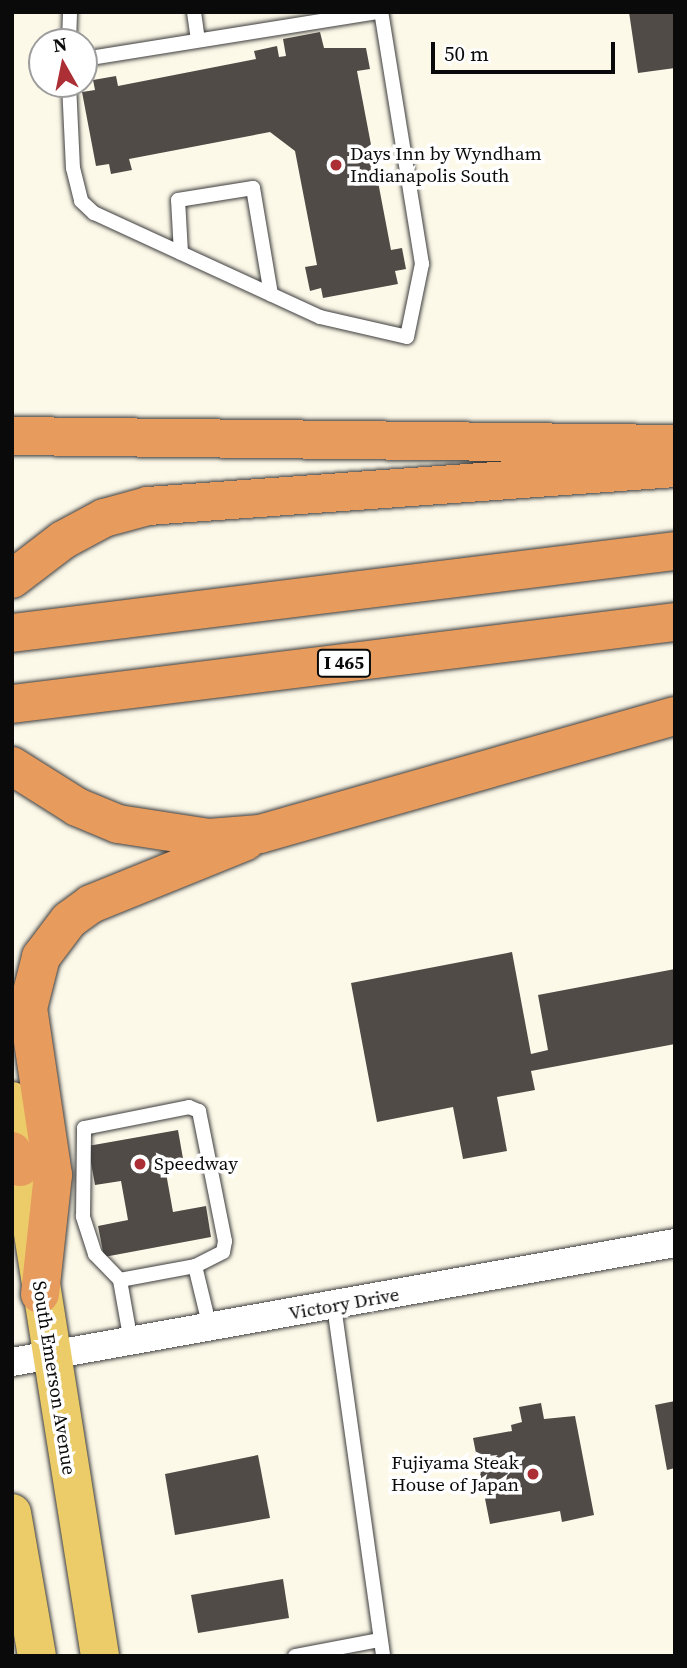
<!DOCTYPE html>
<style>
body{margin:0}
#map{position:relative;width:687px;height:1668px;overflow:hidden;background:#fdf9e9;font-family:"Source Serif 4",serif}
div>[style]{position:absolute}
.building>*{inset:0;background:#514b47}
.roads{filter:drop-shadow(0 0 2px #3d3d3d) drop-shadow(0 0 2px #3d3d3d)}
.service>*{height:14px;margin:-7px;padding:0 7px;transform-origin:7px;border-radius:7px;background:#fff}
.minor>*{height:28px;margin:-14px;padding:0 14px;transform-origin:14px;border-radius:14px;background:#fff}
.primary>*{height:38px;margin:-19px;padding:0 19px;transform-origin:19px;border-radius:19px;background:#eccb69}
.motorway>*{height:38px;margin:-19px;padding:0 19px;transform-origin:19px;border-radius:19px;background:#e79b5d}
.dots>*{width:19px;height:19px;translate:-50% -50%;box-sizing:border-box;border:4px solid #fff;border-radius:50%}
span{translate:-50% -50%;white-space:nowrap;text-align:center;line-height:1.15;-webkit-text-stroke:7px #fff;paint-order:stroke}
.shield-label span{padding:2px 5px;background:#fff;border:2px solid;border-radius:5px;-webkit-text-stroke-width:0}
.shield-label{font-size:18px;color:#0a0a0a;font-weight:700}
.poi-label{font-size:19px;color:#0a0a0a}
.left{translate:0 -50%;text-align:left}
.right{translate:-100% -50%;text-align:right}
.street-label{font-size:19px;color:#0a0a0a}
.frame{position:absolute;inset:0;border:14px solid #0a0a0a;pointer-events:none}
.north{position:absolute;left:28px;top:28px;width:70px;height:70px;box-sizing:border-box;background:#fff;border:2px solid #9d9d9d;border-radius:50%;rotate:351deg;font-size:19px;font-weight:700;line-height:28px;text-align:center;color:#0a0a0a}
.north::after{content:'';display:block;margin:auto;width:24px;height:32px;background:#ac2f36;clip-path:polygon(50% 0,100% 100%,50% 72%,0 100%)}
.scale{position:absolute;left:431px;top:42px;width:184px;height:32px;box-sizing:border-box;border:4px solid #0a0a0a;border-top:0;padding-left:9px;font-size:21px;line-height:24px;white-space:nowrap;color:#0a0a0a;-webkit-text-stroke:5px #fff;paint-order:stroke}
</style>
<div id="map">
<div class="building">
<i style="clip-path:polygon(629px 12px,675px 12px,675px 68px,638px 73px)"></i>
<i style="clip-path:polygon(320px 32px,324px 48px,366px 48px,370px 69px,357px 71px,391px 250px,402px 248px,406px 269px,395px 271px,398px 284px,323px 298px,321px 288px,310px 291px,305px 267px,317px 265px,295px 151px,270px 132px,129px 159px,132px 170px,111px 174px,109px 164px,96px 166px,82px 92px,95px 90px,93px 80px,116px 76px,118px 86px,256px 59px,254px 51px,277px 46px,279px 57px,286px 56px,283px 39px)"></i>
<i style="clip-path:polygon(512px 952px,531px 1054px,548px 1050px,538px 995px,675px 969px,675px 1044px,531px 1071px,535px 1090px,497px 1097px,507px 1151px,463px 1159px,453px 1107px,377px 1122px,351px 983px)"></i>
<i style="clip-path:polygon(178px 1130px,185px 1170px,166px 1173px,173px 1212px,206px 1206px,211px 1237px,104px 1257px,98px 1226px,128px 1220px,121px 1181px,95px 1185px,88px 1146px)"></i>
<i style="clip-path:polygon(675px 1401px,675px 1468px,667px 1470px,655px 1405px)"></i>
<i style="clip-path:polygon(541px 1403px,544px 1419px,575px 1416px,594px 1515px,562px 1522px,560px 1511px,490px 1524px,473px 1438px,512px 1431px,511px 1425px,522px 1422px,519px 1407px)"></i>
<i style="clip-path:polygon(258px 1455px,270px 1518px,175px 1535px,165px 1474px)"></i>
<i style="clip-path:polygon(283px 1579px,289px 1618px,198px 1633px,191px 1595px)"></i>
</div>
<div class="roads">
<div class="service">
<i style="left:194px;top:12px;width:28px;rotate:82deg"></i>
<i style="left:69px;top:42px;width:30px;rotate:-88deg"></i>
<i style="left:84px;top:59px;width:297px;rotate:-9.1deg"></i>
<i style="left:69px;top:84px;width:84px;rotate:87.3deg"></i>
<i style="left:73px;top:168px;width:34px;rotate:76deg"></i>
<i style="left:81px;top:201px;width:18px;rotate:43deg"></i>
<i style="left:94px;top:213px;width:249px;rotate:24.7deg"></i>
<i style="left:320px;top:317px;width:89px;rotate:12.9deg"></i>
<i style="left:407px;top:337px;width:75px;rotate:-78.4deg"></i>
<i style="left:422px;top:264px;width:255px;rotate:-99.2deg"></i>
<i style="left:181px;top:253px;width:53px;rotate:-93.2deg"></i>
<i style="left:178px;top:200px;width:76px;rotate:-9.1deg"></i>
<i style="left:253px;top:188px;width:108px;rotate:80.4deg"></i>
<i style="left:120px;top:1280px;width:76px;rotate:-10.6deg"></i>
<i style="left:195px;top:1266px;width:64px;rotate:76.4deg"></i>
<i style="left:334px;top:1306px;width:353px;rotate:82deg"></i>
<i style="left:131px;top:1342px;width:63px;rotate:-100.1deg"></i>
<i style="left:120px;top:1280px;width:36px;rotate:-134deg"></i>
<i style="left:95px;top:1254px;width:40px;rotate:-108deg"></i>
<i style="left:83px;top:1216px;width:88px;rotate:-89.3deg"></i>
<i style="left:84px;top:1128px;width:107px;rotate:-11.3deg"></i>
<i style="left:189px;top:1107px;width:11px;rotate:22deg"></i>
<i style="left:199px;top:1111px;width:133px;rotate:78.7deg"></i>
<i style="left:225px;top:1241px;width:11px;rotate:100deg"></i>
<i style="left:223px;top:1252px;width:31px;rotate:153deg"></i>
<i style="left:295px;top:1656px;width:86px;rotate:-10.7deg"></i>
</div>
<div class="minor">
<i style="left:12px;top:1362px;width:674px;rotate:-10.18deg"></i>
</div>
<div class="primary">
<i style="left:12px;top:1101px;width:562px;rotate:80.99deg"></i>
<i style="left:12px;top:1513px;width:145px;rotate:80.1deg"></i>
</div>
<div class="motorway">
<i style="left:12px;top:436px;width:663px;rotate:0.69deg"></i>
<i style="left:12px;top:579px;width:64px;rotate:-37.4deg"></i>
<i style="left:63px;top:540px;width:47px;rotate:-28.2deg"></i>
<i style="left:104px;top:518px;width:46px;rotate:-15.3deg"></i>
<i style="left:148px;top:506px;width:528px;rotate:-4.12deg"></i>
<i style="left:12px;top:633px;width:668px;rotate:-7.05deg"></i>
<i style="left:12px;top:704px;width:668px;rotate:-7.05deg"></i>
<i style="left:12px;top:766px;width:77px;rotate:32.2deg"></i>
<i style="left:77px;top:807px;width:44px;rotate:22.5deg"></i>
<i style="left:118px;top:824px;width:92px;rotate:8.7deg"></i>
<i style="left:209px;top:838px;width:51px;rotate:-4.5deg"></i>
<i style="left:260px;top:834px;width:431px;rotate:-15.9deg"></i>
<i style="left:12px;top:1151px;width:18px;rotate:63deg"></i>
<i style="left:40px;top:1294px;width:120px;rotate:-83.8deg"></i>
<i style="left:53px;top:1175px;width:169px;rotate:-98.5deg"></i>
<i style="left:28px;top:1008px;width:53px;rotate:-75.7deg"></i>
<i style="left:41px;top:957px;width:46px;rotate:-52.9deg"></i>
<i style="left:69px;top:920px;width:27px;rotate:-36deg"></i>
<i style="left:91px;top:904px;width:167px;rotate:-22.1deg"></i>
</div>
</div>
<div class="dots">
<i style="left:336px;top:165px;background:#ac2f36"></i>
<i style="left:140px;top:1164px;background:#ac2f36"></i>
<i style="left:533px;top:1474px;background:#ac2f36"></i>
</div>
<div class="shield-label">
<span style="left:344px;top:663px">I 465</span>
</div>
<div class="poi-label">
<span class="left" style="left:350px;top:165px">Days Inn by Wyndham<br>Indianapolis South</span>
<span class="left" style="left:154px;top:1164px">Speedway</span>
<span class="right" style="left:519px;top:1474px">Fujiyama Steak<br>House of Japan</span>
</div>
<div class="street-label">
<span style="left:344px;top:1304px;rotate:-10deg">Victory Drive</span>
<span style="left:54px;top:1378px;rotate:81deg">South Emerson Avenue</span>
</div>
<div class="frame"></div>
<div class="north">N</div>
<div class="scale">50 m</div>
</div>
